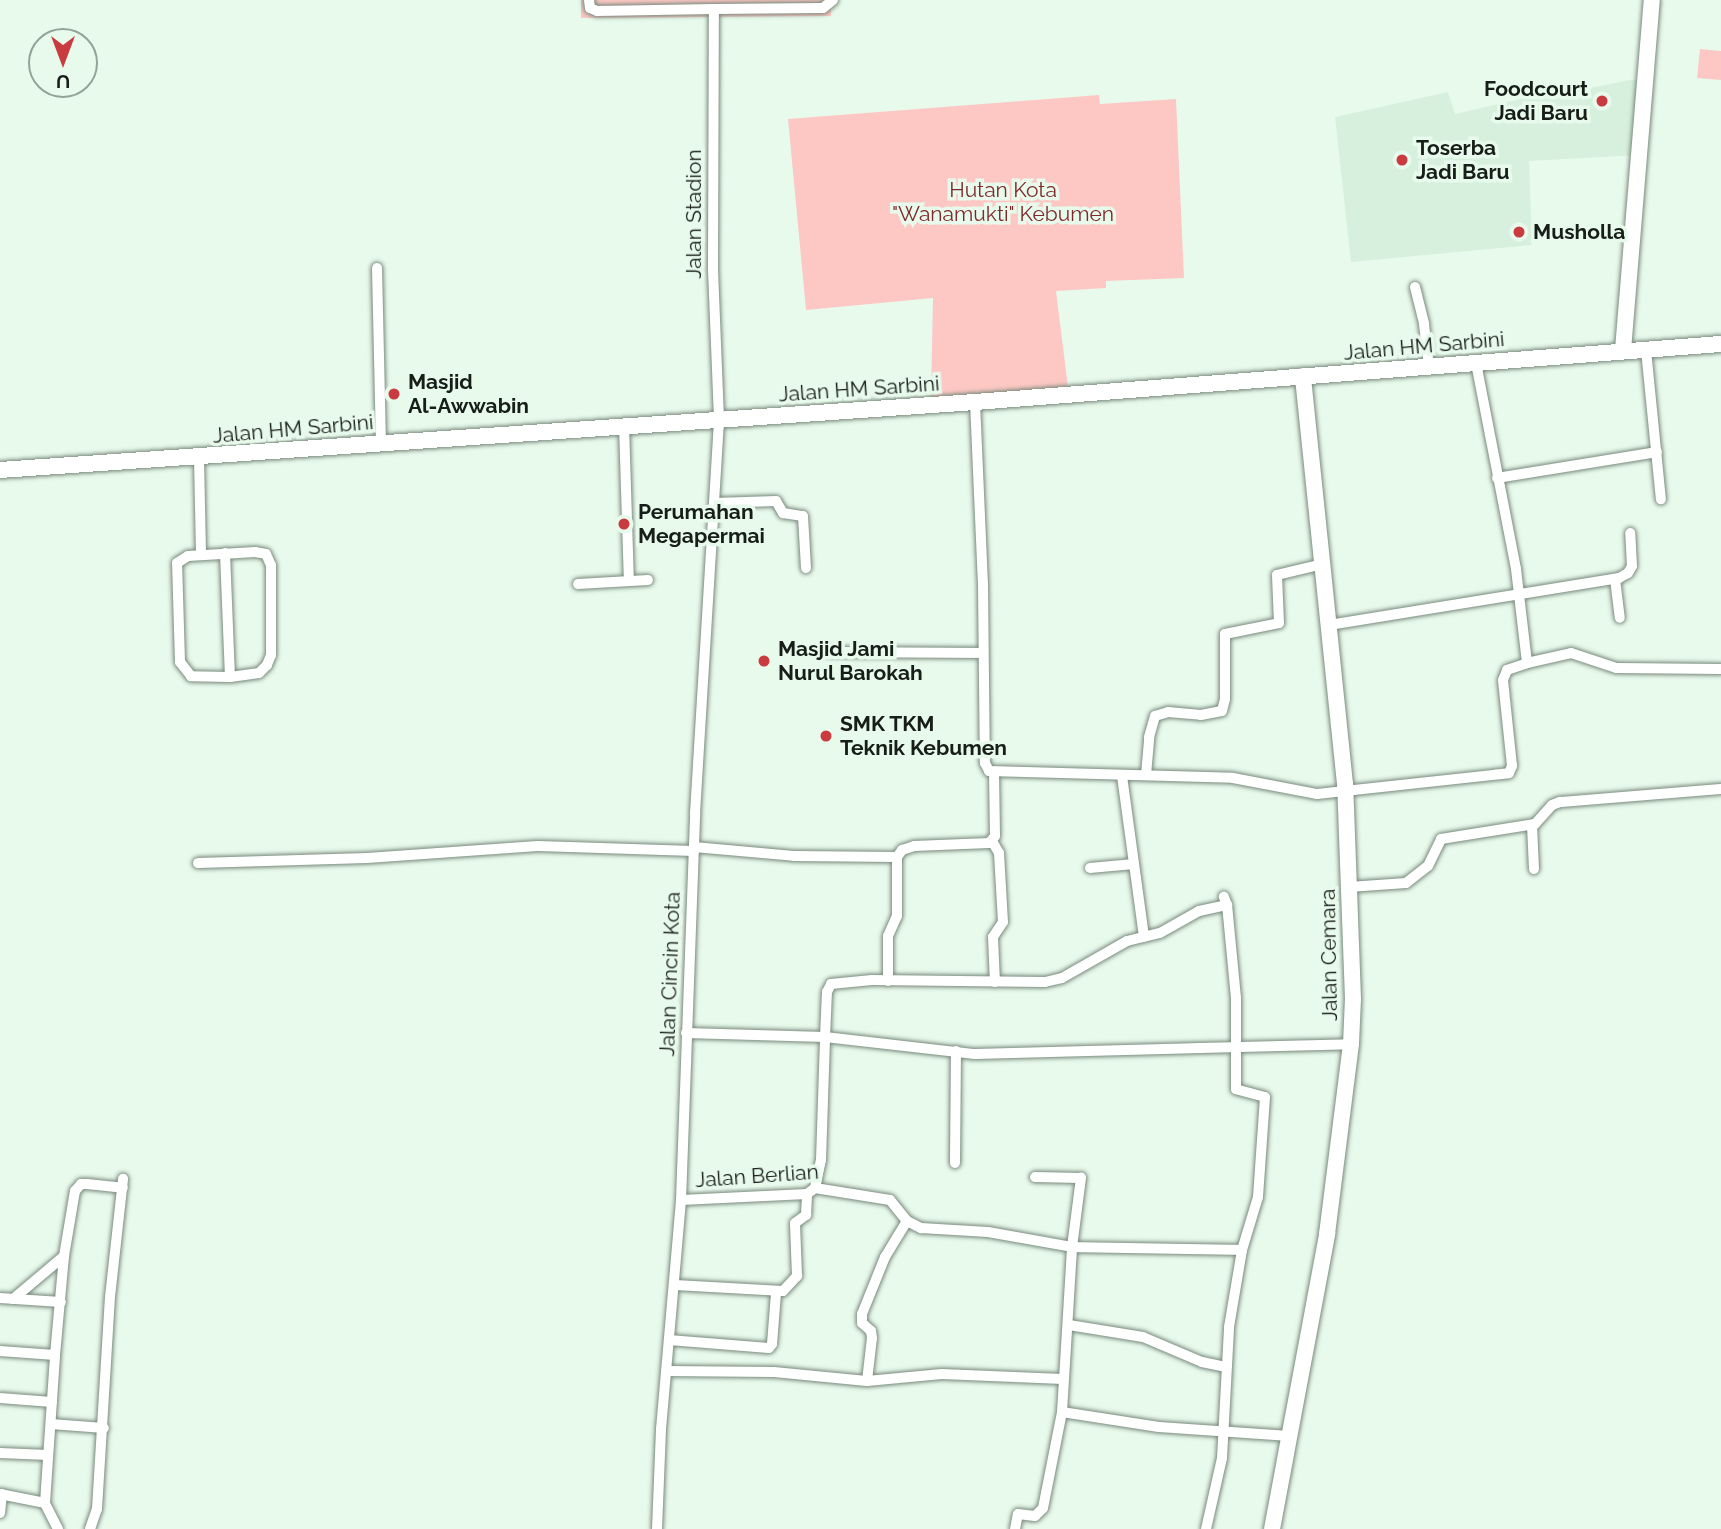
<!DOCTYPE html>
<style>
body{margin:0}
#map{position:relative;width:1721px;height:1529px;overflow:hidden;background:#e8faec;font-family:Raleway,sans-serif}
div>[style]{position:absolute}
.built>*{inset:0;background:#d7f0dd}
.green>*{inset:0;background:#fdc8c4}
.roads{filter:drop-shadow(0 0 2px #798a7d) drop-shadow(0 0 2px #798a7d)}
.street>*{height:10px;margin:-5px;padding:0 5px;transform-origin:5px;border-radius:5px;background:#fff}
.secondary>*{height:16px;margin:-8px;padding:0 8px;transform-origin:8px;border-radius:8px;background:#fff}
.dots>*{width:19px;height:19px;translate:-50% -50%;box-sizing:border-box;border:4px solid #e8faec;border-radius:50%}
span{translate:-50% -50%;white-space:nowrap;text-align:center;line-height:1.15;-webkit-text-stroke:7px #e8faec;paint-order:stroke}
.poi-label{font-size:21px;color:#171d18;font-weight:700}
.right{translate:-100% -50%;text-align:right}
.left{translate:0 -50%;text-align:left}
.park-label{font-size:21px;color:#7e2a2b}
.street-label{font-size:21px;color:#171d18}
.north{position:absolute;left:28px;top:28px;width:70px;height:70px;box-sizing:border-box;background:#e8faec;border:2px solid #94a297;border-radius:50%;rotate:180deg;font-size:19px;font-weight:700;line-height:28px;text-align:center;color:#171d18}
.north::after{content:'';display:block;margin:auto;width:24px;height:32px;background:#ca3b3f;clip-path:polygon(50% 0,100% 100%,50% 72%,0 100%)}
</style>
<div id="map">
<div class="built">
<i style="clip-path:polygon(1630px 80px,1651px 81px,1639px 155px,1529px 161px,1532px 245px,1351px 262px,1335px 117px,1448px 92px,1455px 114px,1555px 91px,1570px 92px)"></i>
</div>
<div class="green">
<i style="clip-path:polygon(581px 0,831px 0,831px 16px,581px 18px)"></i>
<i style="clip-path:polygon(1700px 49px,1721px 51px,1721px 80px,1697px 78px)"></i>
<i style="clip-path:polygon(1099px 95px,1100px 104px,1176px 99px,1184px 278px,1106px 281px,1106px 288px,1056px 291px,1069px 395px,931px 397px,933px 298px,806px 310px,788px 119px)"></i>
</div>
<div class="roads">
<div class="street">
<i style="left:589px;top:0;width:8px;rotate:83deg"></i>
<i style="left:590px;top:8px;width:8px;rotate:23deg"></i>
<i style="left:597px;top:11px;width:117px;rotate:-1deg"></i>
<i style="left:377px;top:268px;width:175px;rotate:88.7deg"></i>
<i style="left:1415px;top:287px;width:38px;rotate:76deg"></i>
<i style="left:1424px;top:324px;width:43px;rotate:83.4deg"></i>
<i style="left:1646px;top:350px;width:150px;rotate:84.3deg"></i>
<i style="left:1476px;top:363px;width:210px;rotate:79deg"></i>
<i style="left:1516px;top:569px;width:95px;rotate:83.3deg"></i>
<i style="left:1527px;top:663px;width:45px;rotate:-12.8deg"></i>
<i style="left:1571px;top:653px;width:47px;rotate:18.4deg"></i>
<i style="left:1616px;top:668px;width:105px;rotate:0.5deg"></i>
<i style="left:975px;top:402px;width:182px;rotate:87.5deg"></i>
<i style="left:983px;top:584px;width:179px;rotate:89.4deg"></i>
<i style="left:985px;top:763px;width:9px;rotate:63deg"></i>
<i style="left:989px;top:771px;width:244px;rotate:1.6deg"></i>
<i style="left:1233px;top:778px;width:86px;rotate:10.8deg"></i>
<i style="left:1317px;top:794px;width:193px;rotate:-6.2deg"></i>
<i style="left:1509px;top:773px;width:8px;rotate:-67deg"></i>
<i style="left:1512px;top:766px;width:86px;rotate:-96deg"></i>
<i style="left:1503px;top:680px;width:11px;rotate:-68deg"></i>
<i style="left:1507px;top:670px;width:21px;rotate:-19deg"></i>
<i style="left:624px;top:425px;width:155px;rotate:88.2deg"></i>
<i style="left:199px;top:458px;width:96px;rotate:88.8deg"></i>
<i style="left:1497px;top:478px;width:162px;rotate:-9.2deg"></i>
<i style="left:715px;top:503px;width:61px;rotate:-1.9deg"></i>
<i style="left:776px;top:501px;width:14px;rotate:60deg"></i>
<i style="left:783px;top:513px;width:20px;rotate:9deg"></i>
<i style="left:803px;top:516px;width:52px;rotate:86.7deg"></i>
<i style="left:255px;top:552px;width:11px;rotate:10deg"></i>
<i style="left:266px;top:554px;width:12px;rotate:66deg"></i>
<i style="left:271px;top:565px;width:90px;rotate:90deg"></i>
<i style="left:271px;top:655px;width:11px;rotate:112deg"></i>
<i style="left:267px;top:665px;width:11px;rotate:135deg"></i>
<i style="left:259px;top:673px;width:29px;rotate:172deg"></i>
<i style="left:230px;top:677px;width:39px;rotate:-179deg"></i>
<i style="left:191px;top:676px;width:18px;rotate:-128deg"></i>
<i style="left:180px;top:662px;width:99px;rotate:-91.7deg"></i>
<i style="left:177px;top:563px;width:13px;rotate:-32deg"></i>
<i style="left:188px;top:556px;width:67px;rotate:-3.4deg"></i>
<i style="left:225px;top:553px;width:124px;rotate:87.7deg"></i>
<i style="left:1615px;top:579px;width:39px;rotate:83deg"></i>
<i style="left:578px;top:584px;width:70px;rotate:-3.3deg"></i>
<i style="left:1329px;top:625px;width:294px;rotate:-9.2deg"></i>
<i style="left:1619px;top:578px;width:10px;rotate:-29deg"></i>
<i style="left:1628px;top:573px;width:8px;rotate:-60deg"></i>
<i style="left:1632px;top:566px;width:33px;rotate:-93deg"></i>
<i style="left:828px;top:652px;width:155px;rotate:0.4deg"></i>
<i style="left:1146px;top:775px;width:38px;rotate:-85deg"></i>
<i style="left:1149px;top:737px;width:22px;rotate:-74deg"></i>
<i style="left:1155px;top:716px;width:14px;rotate:-17deg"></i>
<i style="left:1168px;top:712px;width:33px;rotate:5deg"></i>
<i style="left:1201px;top:715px;width:21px;rotate:-11deg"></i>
<i style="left:1222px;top:711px;width:12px;rotate:-76deg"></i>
<i style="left:1225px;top:699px;width:65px;rotate:-90deg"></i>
<i style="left:1225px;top:634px;width:55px;rotate:-11.5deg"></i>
<i style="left:1279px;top:623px;width:48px;rotate:-92.4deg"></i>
<i style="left:1277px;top:575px;width:47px;rotate:-13.4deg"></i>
<i style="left:1122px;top:776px;width:162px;rotate:82.2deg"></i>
<i style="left:1532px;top:825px;width:44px;rotate:87.4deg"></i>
<i style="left:992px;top:841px;width:14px;rotate:60deg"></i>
<i style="left:999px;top:853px;width:69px;rotate:86.7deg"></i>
<i style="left:1003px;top:922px;width:18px;rotate:124deg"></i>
<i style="left:993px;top:937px;width:45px;rotate:87.5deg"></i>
<i style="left:694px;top:847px;width:100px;rotate:5.1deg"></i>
<i style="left:794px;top:856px;width:103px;rotate:0.6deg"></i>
<i style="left:897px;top:857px;width:9px;rotate:-54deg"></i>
<i style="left:902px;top:850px;width:13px;rotate:-18deg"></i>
<i style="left:914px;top:846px;width:75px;rotate:-2.3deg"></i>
<i style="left:989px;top:843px;width:9px;rotate:-49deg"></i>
<i style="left:995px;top:836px;width:64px;rotate:-90.9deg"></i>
<i style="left:198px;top:863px;width:169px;rotate:-1.7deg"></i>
<i style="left:367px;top:858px;width:171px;rotate:-4deg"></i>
<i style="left:538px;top:846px;width:156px;rotate:1.8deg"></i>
<i style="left:1090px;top:868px;width:44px;rotate:-5.2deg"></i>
<i style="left:1349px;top:887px;width:57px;rotate:-4deg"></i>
<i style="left:1406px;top:883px;width:28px;rotate:-38deg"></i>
<i style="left:1428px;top:866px;width:30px;rotate:-64deg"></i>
<i style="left:1441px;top:839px;width:95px;rotate:-9.1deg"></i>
<i style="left:1535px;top:824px;width:25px;rotate:-48deg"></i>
<i style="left:1552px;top:805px;width:9px;rotate:-21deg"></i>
<i style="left:1560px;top:802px;width:162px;rotate:-4.6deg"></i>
<i style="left:888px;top:981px;width:45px;rotate:-90deg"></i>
<i style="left:888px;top:936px;width:22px;rotate:-66deg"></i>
<i style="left:897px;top:916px;width:59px;rotate:-90deg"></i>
<i style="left:686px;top:1033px;width:139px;rotate:1.6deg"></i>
<i style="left:825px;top:1037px;width:151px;rotate:6.5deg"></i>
<i style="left:975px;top:1054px;width:376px;rotate:-1.5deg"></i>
<i style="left:955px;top:1163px;width:112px;rotate:-89.5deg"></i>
<i style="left:815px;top:1188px;width:29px;rotate:-78deg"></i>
<i style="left:821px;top:1160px;width:123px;rotate:-88.1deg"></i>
<i style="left:825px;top:1037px;width:45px;rotate:-87.5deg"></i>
<i style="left:827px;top:992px;width:9px;rotate:-63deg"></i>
<i style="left:831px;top:984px;width:41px;rotate:-5.6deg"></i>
<i style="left:872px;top:980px;width:173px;rotate:0.7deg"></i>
<i style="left:1045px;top:982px;width:17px;rotate:-13deg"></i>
<i style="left:1062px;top:978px;width:75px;rotate:-29.6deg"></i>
<i style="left:1127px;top:941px;width:34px;rotate:-14deg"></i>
<i style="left:1160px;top:933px;width:45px;rotate:-29.4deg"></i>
<i style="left:1199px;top:911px;width:29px;rotate:-12deg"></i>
<i style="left:1227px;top:905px;width:9px;rotate:-111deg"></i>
<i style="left:681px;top:1200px;width:126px;rotate:-2.7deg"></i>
<i style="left:807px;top:1194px;width:10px;rotate:-37deg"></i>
<i style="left:815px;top:1188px;width:76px;rotate:9.1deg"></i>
<i style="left:890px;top:1200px;width:27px;rotate:51deg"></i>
<i style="left:907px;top:1221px;width:16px;rotate:27deg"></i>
<i style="left:921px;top:1228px;width:67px;rotate:3.4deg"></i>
<i style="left:988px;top:1232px;width:85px;rotate:10.1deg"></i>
<i style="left:1072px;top:1247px;width:170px;rotate:1deg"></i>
<i style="left:675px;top:1285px;width:108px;rotate:3.2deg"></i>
<i style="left:783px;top:1291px;width:21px;rotate:-47deg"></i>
<i style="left:797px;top:1276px;width:53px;rotate:-92.2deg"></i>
<i style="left:795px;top:1223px;width:14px;rotate:-36deg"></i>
<i style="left:806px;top:1215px;width:21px;rotate:-87deg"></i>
<i style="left:0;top:1298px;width:61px;rotate:3.8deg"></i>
<i style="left:13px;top:1299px;width:67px;rotate:-40.1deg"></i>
<i style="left:1069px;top:1325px;width:75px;rotate:9.2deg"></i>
<i style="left:1143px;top:1337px;width:64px;rotate:23deg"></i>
<i style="left:1202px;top:1362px;width:25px;rotate:12deg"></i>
<i style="left:669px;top:1340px;width:100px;rotate:4.6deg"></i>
<i style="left:769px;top:1348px;width:5px;rotate:-53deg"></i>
<i style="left:772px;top:1344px;width:51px;rotate:-85.5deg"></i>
<i style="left:0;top:1351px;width:55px;rotate:4.2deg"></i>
<i style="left:666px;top:1371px;width:108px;rotate:0.5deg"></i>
<i style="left:774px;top:1372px;width:93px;rotate:5.5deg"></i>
<i style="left:867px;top:1381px;width:75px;rotate:-5.3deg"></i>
<i style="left:942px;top:1374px;width:121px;rotate:2.4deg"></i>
<i style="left:867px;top:1381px;width:43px;rotate:-83.4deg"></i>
<i style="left:872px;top:1338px;width:7px;rotate:-98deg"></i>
<i style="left:871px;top:1331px;width:12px;rotate:-138deg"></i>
<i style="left:862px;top:1323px;width:9px;rotate:-90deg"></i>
<i style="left:862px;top:1314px;width:61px;rotate:-68deg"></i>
<i style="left:885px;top:1257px;width:42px;rotate:-58.6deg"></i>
<i style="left:0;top:1398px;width:52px;rotate:4.4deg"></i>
<i style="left:1062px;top:1412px;width:98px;rotate:8.8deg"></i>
<i style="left:1159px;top:1427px;width:131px;rotate:3.9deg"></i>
<i style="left:51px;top:1424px;width:53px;rotate:4.3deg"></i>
<i style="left:0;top:1453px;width:48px;rotate:2.4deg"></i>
<i style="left:0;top:1494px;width:46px;rotate:11.3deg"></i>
<i style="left:0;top:1513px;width:19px;rotate:-84deg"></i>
<i style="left:58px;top:1529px;width:29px;rotate:-117deg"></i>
<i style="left:45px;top:1503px;width:148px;rotate:-86.1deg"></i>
<i style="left:55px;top:1355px;width:99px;rotate:-84.8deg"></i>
<i style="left:64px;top:1256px;width:66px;rotate:-80.4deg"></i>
<i style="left:75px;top:1191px;width:9px;rotate:-49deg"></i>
<i style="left:81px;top:1184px;width:6px"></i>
<i style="left:87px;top:1184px;width:36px;rotate:6deg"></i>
<i style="left:90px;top:1529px;width:21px;rotate:-71deg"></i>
<i style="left:97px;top:1509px;width:212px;rotate:-86.5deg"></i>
<i style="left:110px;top:1297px;width:119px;rotate:-83.7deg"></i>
<i style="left:657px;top:1529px;width:100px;rotate:-87.7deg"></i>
<i style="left:661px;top:1429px;width:230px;rotate:-85deg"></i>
<i style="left:681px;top:1200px;width:387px;rotate:-87.9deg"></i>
<i style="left:695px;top:813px;width:395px;rotate:-86.5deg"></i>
<i style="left:719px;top:419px;width:152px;rotate:-92.3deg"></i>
<i style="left:713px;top:267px;width:258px;rotate:-89.8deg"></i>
<i style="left:714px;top:9px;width:109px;rotate:-0.5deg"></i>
<i style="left:823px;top:8px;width:13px;rotate:-39deg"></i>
<i style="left:1015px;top:1529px;width:15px;rotate:-79deg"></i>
<i style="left:1018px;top:1514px;width:17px;rotate:7deg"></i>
<i style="left:1035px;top:1516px;width:11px;rotate:-45deg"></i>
<i style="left:1043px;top:1508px;width:98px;rotate:-78.8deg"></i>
<i style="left:1062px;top:1412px;width:165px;rotate:-86.5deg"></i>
<i style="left:1072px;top:1247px;width:70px;rotate:-82.6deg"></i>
<i style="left:1081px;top:1178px;width:46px;rotate:-178.8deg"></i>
<i style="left:1206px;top:1529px;width:73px;rotate:-77.3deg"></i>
<i style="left:1222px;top:1458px;width:131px;rotate:-86.9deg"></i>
<i style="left:1229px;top:1327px;width:78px;rotate:-80.4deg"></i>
<i style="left:1242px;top:1250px;width:55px;rotate:-73.2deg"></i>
<i style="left:1258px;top:1197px;width:100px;rotate:-86deg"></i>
<i style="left:1265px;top:1097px;width:30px;rotate:-165deg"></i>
<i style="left:1236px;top:1089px;width:91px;rotate:-90deg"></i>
<i style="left:1236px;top:998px;width:93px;rotate:-95.5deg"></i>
</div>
<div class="secondary">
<i style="left:1623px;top:350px;width:351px;rotate:-85.3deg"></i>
<i style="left:0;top:470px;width:977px;rotate:-3.99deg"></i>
<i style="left:975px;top:402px;width:748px;rotate:-4.45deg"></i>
<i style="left:1272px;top:1529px;width:300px;rotate:-79.4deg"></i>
<i style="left:1327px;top:1234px;width:192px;rotate:-82.8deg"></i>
<i style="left:1351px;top:1044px;width:45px;rotate:-87.5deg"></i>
<i style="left:1353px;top:999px;width:215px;rotate:-92.1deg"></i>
<i style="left:1345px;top:784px;width:410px;rotate:-95.9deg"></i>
</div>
</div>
<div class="dots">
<i style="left:1602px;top:101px;background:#ca3b3f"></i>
<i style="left:1402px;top:160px;background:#ca3b3f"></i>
<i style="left:1519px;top:232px;background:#ca3b3f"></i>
<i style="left:394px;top:394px;background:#ca3b3f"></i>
<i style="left:624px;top:524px;background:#ca3b3f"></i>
<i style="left:764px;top:661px;background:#ca3b3f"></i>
<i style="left:826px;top:736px;background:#ca3b3f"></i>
</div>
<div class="poi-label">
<span class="right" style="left:1588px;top:101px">Foodcourt<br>Jadi Baru</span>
<span class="left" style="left:1416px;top:160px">Toserba<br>Jadi Baru</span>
<span class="left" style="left:1533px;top:232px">Musholla</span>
<span class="left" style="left:408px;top:394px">Masjid<br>Al-Awwabin</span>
<span class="left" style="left:638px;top:524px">Perumahan<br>Megapermai</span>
<span class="left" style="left:778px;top:661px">Masjid Jami<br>Nurul Barokah</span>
<span class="left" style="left:840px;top:736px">SMK TKM<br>Teknik Kebumen</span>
</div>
<div class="park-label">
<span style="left:1003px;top:202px">Hutan Kota<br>"Wanamukti" Kebumen</span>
</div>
<div class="street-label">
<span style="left:694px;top:214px;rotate:-90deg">Jalan Stadion</span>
<span style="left:1424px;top:346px;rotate:-5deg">Jalan HM Sarbini</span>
<span style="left:859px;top:389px;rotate:-4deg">Jalan HM Sarbini</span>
<span style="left:293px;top:429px;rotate:-5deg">Jalan HM Sarbini</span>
<span style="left:1329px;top:955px;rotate:-91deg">Jalan Cemara</span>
<span style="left:670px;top:974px;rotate:-88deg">Jalan Cincin Kota</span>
<span style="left:757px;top:1176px;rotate:-4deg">Jalan Berlian</span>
</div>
<div class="north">U</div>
</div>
